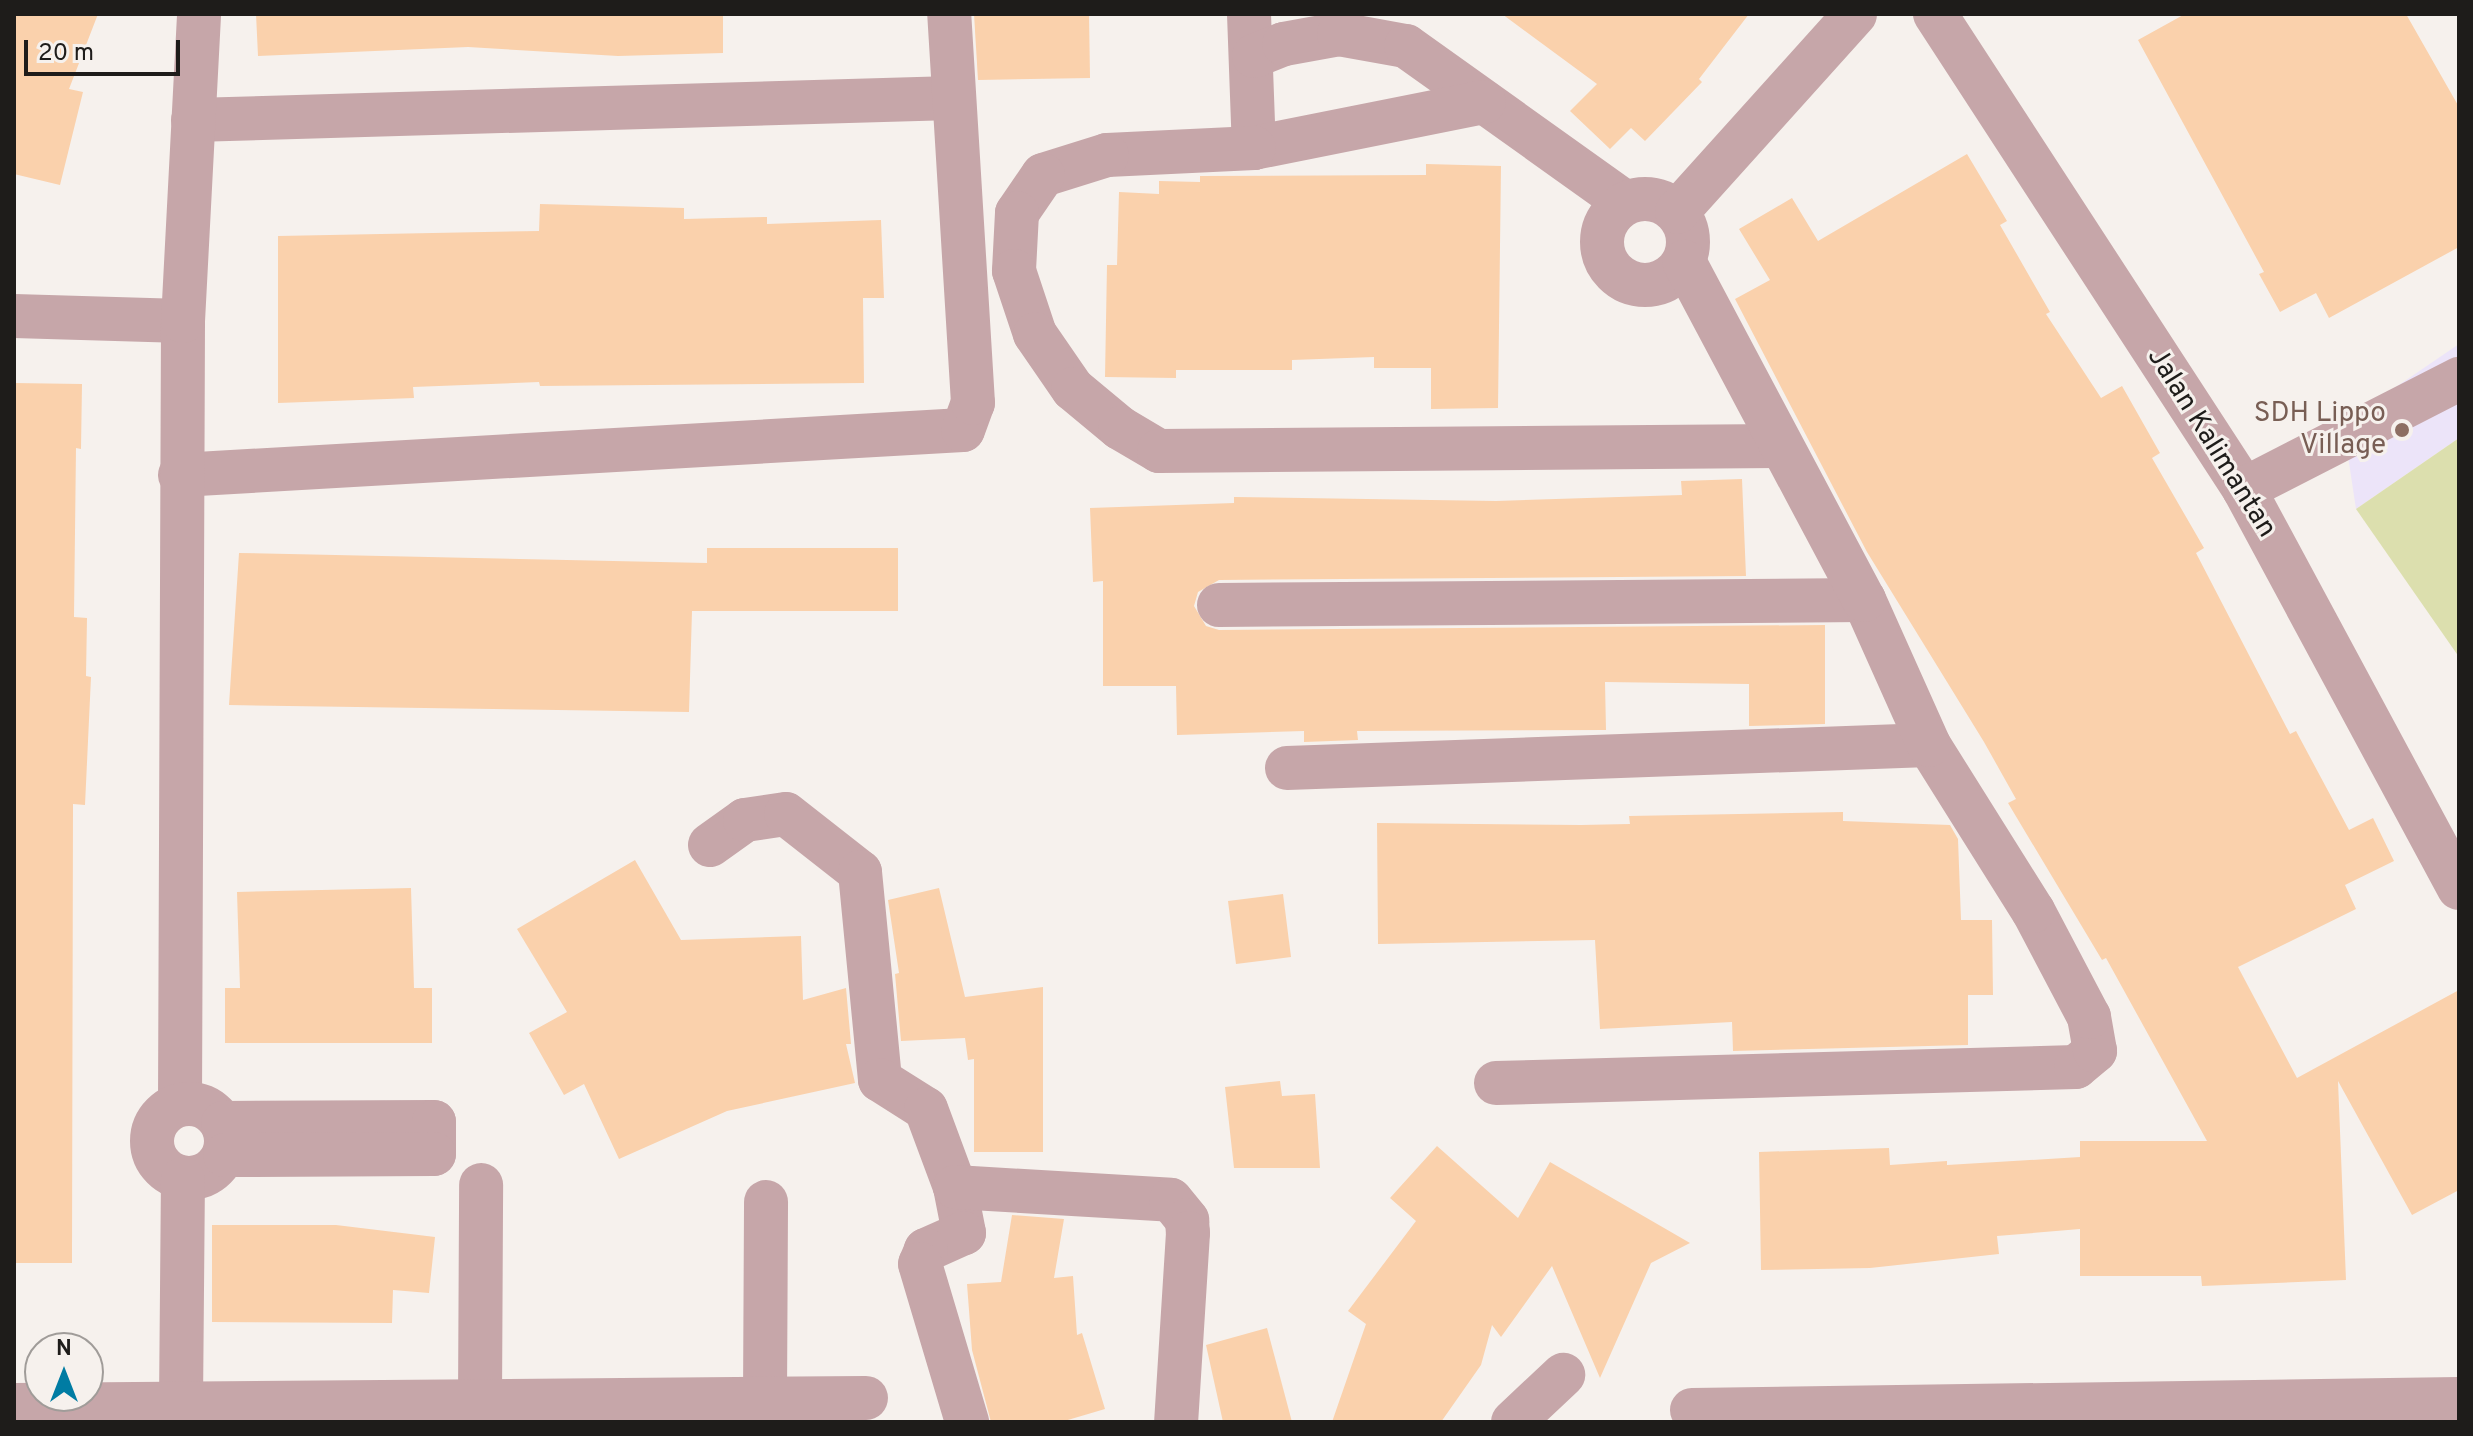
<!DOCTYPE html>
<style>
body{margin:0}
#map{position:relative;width:2473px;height:1436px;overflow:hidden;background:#f6f1ed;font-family:Overpass,sans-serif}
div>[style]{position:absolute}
.education>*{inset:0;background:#ece4f9}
.green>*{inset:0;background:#dcdfae}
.building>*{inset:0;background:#fad1ac}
.minor>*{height:44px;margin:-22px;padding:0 22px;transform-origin:22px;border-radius:22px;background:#c6a6a9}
.minor>.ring{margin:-22px;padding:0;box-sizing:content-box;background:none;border:44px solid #c6a6a9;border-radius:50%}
.dots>*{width:22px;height:22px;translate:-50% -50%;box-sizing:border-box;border:4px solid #f6f1ed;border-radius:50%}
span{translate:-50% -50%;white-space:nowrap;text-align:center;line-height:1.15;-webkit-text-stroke:6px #f6f1ed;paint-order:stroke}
.education-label{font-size:28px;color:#785e54}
.right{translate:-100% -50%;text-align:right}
.street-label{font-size:28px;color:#1e1c1a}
.frame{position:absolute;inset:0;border:16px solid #1e1c1a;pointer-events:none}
.north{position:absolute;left:24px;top:1332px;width:80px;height:80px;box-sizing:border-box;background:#f6f1ed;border:2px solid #a09c99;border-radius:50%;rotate:0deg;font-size:22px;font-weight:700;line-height:32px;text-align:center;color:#1e1c1a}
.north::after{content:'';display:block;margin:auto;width:28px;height:36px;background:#007ca3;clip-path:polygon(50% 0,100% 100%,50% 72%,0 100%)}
.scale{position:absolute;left:24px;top:40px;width:156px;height:36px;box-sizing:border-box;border:4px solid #1e1c1a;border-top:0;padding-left:10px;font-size:24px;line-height:28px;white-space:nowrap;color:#1e1c1a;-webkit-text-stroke:6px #f6f1ed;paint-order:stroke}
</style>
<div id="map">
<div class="education">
<i style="clip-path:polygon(2459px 344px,2459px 438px,2356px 509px,2343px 423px)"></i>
</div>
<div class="green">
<i style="clip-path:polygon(2459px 438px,2459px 657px,2356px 509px)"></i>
</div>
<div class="building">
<i style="clip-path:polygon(14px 14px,98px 14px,69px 89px,83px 92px,60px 185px,14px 174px)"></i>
<i style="clip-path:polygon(256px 14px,723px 14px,723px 53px,618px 56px,468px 47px,258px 56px)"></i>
<i style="clip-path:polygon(974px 14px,1089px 14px,1090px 78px,978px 80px)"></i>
<i style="clip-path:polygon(1502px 14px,1749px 14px,1699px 79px,1702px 82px,1645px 141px,1631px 128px,1610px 149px,1570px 111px,1597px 84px)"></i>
<i style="clip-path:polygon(2185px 14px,2406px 14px,2459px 107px,2459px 247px,2329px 318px,2316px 293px,2280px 312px,2259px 274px,2264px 272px,2138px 40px)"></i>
<i style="clip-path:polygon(1967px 154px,2007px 221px,2000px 225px,2050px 312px,2046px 314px,2101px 398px,2122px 386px,2160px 453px,2152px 458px,2204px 548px,2196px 553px,2290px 734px,2296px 731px,2349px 830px,2373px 818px,2394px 861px,2345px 885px,2356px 909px,2238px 967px,2297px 1078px,2459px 990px,2459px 1190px,2412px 1215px,2338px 1081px,2346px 1280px,2202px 1286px,2201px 1276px,2080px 1276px,2080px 1229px,1997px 1236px,1999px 1254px,1870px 1268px,1761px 1270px,1759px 1152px,1889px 1148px,1890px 1165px,1947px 1161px,1947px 1165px,2080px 1157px,2080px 1141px,2207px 1141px,2106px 958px,2102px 960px,2008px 803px,2016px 799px,1984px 742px,1867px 552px,1735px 299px,1770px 280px,1739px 229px,1792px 198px,1818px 241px)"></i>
<i style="clip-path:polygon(1426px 164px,1501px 166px,1498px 408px,1431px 409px,1431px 368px,1374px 368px,1374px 357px,1292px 360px,1292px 370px,1176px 370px,1176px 378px,1105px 377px,1107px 265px,1117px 265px,1119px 192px,1159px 194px,1159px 181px,1200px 182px,1200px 176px,1426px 175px)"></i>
<i style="clip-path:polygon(540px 204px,684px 208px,684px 219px,767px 217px,767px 224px,881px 220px,884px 298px,863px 298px,864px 383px,540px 386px,539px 382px,413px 387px,414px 398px,278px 403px,278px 236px,539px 231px)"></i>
<i style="clip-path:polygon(14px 383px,82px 384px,81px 449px,76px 448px,74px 617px,87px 618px,86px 676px,91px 677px,85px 805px,73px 804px,72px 1263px,14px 1263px)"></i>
<i style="clip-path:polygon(1742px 479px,1746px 576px,1219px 580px,1198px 592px,1194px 606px,1206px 626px,1219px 630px,1825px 625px,1825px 724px,1749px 726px,1749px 684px,1605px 682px,1606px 730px,1357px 731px,1358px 740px,1304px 742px,1304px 731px,1177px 735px,1176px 686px,1103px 686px,1103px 581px,1093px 582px,1090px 508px,1234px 503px,1234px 497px,1496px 501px,1682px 495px,1681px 481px)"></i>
<i style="clip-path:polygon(707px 548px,898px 548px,898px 611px,692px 611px,689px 712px,229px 705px,239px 553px,707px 563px)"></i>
<i style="clip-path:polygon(1843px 812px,1843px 821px,1950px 825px,1958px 839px,1961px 920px,1992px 920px,1993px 995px,1968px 995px,1968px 1045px,1733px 1051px,1732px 1022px,1600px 1029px,1595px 940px,1378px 944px,1377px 823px,1581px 825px,1630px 824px,1629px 816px)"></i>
<i style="clip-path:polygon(635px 860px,681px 940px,801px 936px,803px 1000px,846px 988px,851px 1044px,846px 1044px,855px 1083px,727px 1111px,619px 1159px,584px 1084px,564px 1095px,529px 1033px,567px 1012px,517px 929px)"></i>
<i style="clip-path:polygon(411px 888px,414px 988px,432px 988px,432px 1043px,225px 1043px,225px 988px,240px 988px,237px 892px)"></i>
<i style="clip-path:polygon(939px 888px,965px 997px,1043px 987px,1043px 1152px,974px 1152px,974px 1059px,968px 1060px,965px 1038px,901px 1041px,895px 974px,899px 973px,888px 900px)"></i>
<i style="clip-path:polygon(1283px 894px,1291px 957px,1236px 964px,1228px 901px)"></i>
<i style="clip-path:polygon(1280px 1081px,1282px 1096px,1315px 1094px,1320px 1168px,1234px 1168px,1225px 1087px)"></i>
<i style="clip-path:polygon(1437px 1146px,1518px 1218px,1550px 1162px,1690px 1243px,1651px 1263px,1600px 1378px,1552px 1266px,1501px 1337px,1492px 1325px,1481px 1365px,1441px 1422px,1332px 1422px,1366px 1324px,1348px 1311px,1416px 1221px,1390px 1198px)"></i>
<i style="clip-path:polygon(1012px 1215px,1064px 1219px,1054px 1278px,1073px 1276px,1077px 1335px,1082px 1333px,1105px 1409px,1061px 1422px,991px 1422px,972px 1350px,967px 1284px,1001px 1282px)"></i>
<i style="clip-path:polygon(212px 1225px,336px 1225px,435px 1237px,429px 1293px,393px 1290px,392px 1323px,212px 1322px)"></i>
<i style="clip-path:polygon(1267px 1328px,1292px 1422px,1223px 1422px,1206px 1345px)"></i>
</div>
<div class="minor">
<i style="left:1249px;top:14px;width:134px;rotate:87.9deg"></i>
<i style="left:1935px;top:14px;width:567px;rotate:56.95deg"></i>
<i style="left:2244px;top:489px;width:453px;rotate:61.7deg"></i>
<i style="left:1254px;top:56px;width:32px;rotate:-22deg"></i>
<i style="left:1284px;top:44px;width:56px;rotate:-10.3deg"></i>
<i style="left:1339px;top:34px;width:68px;rotate:10.2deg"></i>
<i style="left:1406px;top:46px;width:270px;rotate:35.5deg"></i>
<i style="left:1484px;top:102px;width:235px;rotate:168.7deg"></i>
<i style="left:1254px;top:148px;width:147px;rotate:177.3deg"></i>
<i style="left:1107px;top:155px;width:67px;rotate:162.6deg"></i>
<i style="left:1043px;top:175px;width:46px;rotate:124.4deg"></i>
<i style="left:1017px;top:213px;width:58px;rotate:93deg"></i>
<i style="left:1014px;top:271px;width:66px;rotate:71.6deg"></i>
<i style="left:1035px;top:334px;width:67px;rotate:55.4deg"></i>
<i style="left:1073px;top:389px;width:61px;rotate:39.7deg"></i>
<i style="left:1120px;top:428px;width:45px;rotate:30.5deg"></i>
<i style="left:1159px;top:451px;width:619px;rotate:-0.46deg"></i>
<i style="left:193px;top:120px;width:760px;rotate:-1.66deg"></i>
<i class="ring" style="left:1602px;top:199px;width:42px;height:42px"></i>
<i style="left:1677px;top:212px;width:266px;rotate:-48deg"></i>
<i style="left:14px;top:316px;width:169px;rotate:1.7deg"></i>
<i style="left:180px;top:475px;width:784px;rotate:-3.29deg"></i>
<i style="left:963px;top:430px;width:29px;rotate:-70deg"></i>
<i style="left:973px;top:403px;width:390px;rotate:-93.5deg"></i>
<i style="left:2244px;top:489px;width:242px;rotate:-27.1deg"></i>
<i style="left:1219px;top:605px;width:645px;rotate:-0.44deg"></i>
<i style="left:1287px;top:768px;width:642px;rotate:-2.05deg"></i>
<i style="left:710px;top:845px;width:43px;rotate:-35.5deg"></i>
<i style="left:745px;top:820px;width:41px;rotate:-8.3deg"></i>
<i style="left:786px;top:814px;width:94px;rotate:38.1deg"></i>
<i style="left:860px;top:872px;width:209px;rotate:84.5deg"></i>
<i style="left:880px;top:1080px;width:54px;rotate:32.2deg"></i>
<i style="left:926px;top:1109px;width:83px;rotate:69.6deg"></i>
<i style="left:955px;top:1187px;width:47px;rotate:78.9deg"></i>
<i style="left:964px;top:1233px;width:42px;rotate:155.9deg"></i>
<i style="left:926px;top:1250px;width:15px;rotate:113deg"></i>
<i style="left:920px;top:1264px;width:165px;rotate:73.4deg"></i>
<i style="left:1496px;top:1083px;width:580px;rotate:-1.58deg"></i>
<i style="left:2076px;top:1067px;width:25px;rotate:-40deg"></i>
<i style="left:2095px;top:1051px;width:35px;rotate:-100deg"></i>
<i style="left:2089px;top:1017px;width:120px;rotate:-117.8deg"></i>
<i style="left:2033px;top:911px;width:196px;rotate:-122.1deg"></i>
<i style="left:1929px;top:745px;width:159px;rotate:-114.1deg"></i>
<i style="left:1864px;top:600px;width:383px;rotate:-118deg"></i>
<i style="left:180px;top:1104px;width:783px;rotate:-89.78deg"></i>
<i style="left:183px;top:321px;width:307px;rotate:-87deg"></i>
<i class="ring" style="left:152px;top:1104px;width:30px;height:30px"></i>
<i style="left:223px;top:1123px;width:211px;rotate:-0.3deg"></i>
<i style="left:434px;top:1122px;width:32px;rotate:90deg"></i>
<i style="left:434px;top:1154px;width:209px;rotate:179.7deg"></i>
<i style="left:955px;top:1187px;width:216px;rotate:3.4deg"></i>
<i style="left:1171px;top:1200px;width:26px;rotate:51deg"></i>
<i style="left:1187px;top:1220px;width:13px;rotate:86deg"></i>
<i style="left:1188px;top:1233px;width:189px;rotate:93.6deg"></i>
<i style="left:765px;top:1399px;width:197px;rotate:-89.7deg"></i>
<i style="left:480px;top:1401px;width:216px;rotate:-89.7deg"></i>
<i style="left:181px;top:1404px;width:225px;rotate:-89.5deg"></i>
<i style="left:14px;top:1405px;width:852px;rotate:-0.47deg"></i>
<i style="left:1692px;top:1410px;width:767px;rotate:-0.82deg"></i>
<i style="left:1513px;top:1422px;width:69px;rotate:-43.2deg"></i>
</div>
<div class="dots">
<i style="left:2402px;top:430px;background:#8d6e63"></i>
</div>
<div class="education-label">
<span class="right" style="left:2386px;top:430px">SDH Lippo<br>Village</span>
</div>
<div class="street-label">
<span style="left:2211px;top:443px;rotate:58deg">Jalan Kalimantan</span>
</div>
<div class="frame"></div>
<div class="north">N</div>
<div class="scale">20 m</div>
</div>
